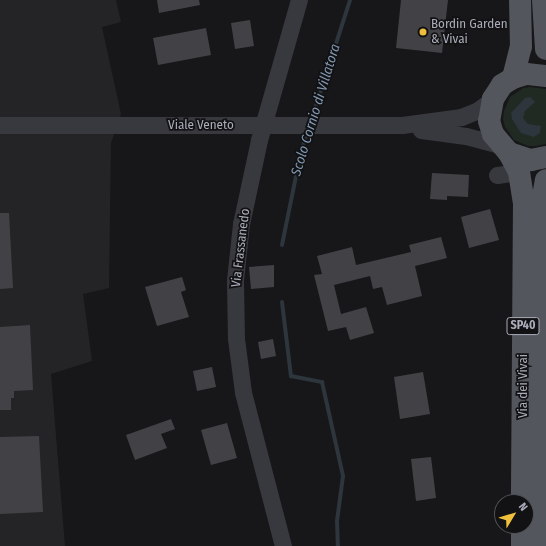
<!DOCTYPE html>
<style>
body{margin:0}
#map{position:relative;width:546px;height:546px;overflow:hidden;background:#171719;font-family:"Fira Sans Condensed",sans-serif}
div>[style]{position:absolute}
.built>*{inset:0;background:#242326}
.green>*{inset:0;background:#212923}
.water>*{inset:0;background:#2d353d}
.stream>*{height:4px;margin:-2px;padding:0 2px;transform-origin:2px;border-radius:2px;background:#2d353d}
.building>*{inset:0;background:#424246}
.minor>*{height:17px;margin:-8.5px;padding:0 8.5px;transform-origin:8.5px;border-radius:8.5px;background:#38393e}
.major>*{height:22px;margin:-11px;padding:0 11px;transform-origin:11px;border-radius:11px;background:#54565d}
.dots>*{width:11px;height:11px;translate:-50% -50%;box-sizing:border-box;border:2px solid #121214;border-radius:50%}
span{translate:-50% -50%;white-space:nowrap;text-align:center;line-height:1.15;-webkit-text-stroke:3.5px #121214;paint-order:stroke}
.shield-label span{padding:1px 3px;background:#121214;border:1px solid;border-radius:3px;-webkit-text-stroke-width:0}
.shield-label{font-size:12px;color:#aaadb9;font-weight:700}
.poi-label{font-size:13px;color:#aaadb9}
.left{translate:0 -50%;text-align:left}
.street-label{font-size:13px;color:#aaadb9}
.water-label{font-size:14px;color:#8299b3;font-style:italic}
.north{position:absolute;left:494px;top:494px;width:40px;height:40px;box-sizing:border-box;background:#121214;border:1px solid #4f5056;border-radius:50%;rotate:52deg;font-size:11px;font-weight:700;line-height:16px;text-align:center;color:#aaadb9}
.north::after{content:'';display:block;margin:auto;width:14px;height:18px;background:#efbe3a;clip-path:polygon(50% 0,100% 100%,50% 72%,0 100%)}
</style>
<div id="map">
<div class="built">
<i style="clip-path:polygon(0 0,116px 0,121px 22px,102px 27px,121px 114px,111px 143px,109px 288px,83px 294px,92px 361px,51px 374px,65px 546px,0 546px)"></i>
</div>
<div class="green">
<i style="clip-path:polygon(530px 87px,546px 89px,546px 144px,536px 146px,528px 146px,514px 140px,505px 127px,503px 119px,504px 111px,510px 97px,523px 88px)"></i>
</div>
<div class="water">
<i style="clip-path:polygon(530px 97px,535px 102px,525px 111px,523px 118px,528px 124px,541px 126px,540px 133px,534px 137px,521px 133px,512px 119px,511px 113px,525px 98px)"></i>
</div>
<div class="stream">
<i style="left:311px;top:121px;width:127px;rotate:-72.1deg"></i>
<i style="left:282px;top:245px;width:95px;rotate:-78.5deg"></i>
<i style="left:301px;top:152px;width:23px;rotate:-72deg"></i>
<i style="left:282px;top:302px;width:75px;rotate:83.1deg"></i>
<i style="left:291px;top:376px;width:32px;rotate:11deg"></i>
<i style="left:322px;top:382px;width:96px;rotate:77.4deg"></i>
<i style="left:343px;top:476px;width:45px;rotate:97.6deg"></i>
<i style="left:337px;top:521px;width:25px;rotate:88deg"></i>
</div>
<div class="building">
<i style="clip-path:polygon(157px 0,199px 0,200px 5px,159px 13px)"></i>
<i style="clip-path:polygon(401px 0,448px 0,442px 53px,396px 48px)"></i>
<i style="clip-path:polygon(250px 20px,254px 46px,235px 49px,231px 23px)"></i>
<i style="clip-path:polygon(206px 28px,211px 55px,158px 65px,153px 38px)"></i>
<i style="clip-path:polygon(432px 173px,469px 175px,468px 197px,447px 196px,447px 200px,430px 199px)"></i>
<i style="clip-path:polygon(490px 209px,499px 240px,469px 248px,461px 217px)"></i>
<i style="clip-path:polygon(0 213px,9px 213px,13px 288px,0 289px)"></i>
<i style="clip-path:polygon(441px 237px,447px 258px,415px 266px,422px 296px,387px 305px,382px 287px,373px 289px,370px 276px,334px 285px,341px 314px,366px 307px,374px 333px,350px 340px,346px 327px,328px 331px,314px 275px,322px 274px,317px 256px,352px 247px,356px 265px,411px 252px,409px 245px)"></i>
<i style="clip-path:polygon(274px 265px,274px 287px,251px 289px,249px 267px)"></i>
<i style="clip-path:polygon(182px 277px,186px 290px,181px 292px,189px 317px,157px 326px,145px 287px)"></i>
<i style="clip-path:polygon(30px 325px,33px 390px,14px 391px,14px 398px,11px 398px,11px 410px,0 410px,0 327px)"></i>
<i style="clip-path:polygon(273px 339px,276px 356px,261px 359px,258px 342px)"></i>
<i style="clip-path:polygon(212px 367px,216px 387px,197px 391px,193px 371px)"></i>
<i style="clip-path:polygon(423px 372px,430px 414px,400px 419px,394px 377px)"></i>
<i style="clip-path:polygon(171px 419px,175px 429px,161px 434px,167px 448px,135px 460px,126px 435px)"></i>
<i style="clip-path:polygon(227px 423px,237px 458px,211px 465px,201px 430px)"></i>
<i style="clip-path:polygon(39px 436px,43px 512px,0 514px,0 437px)"></i>
<i style="clip-path:polygon(431px 457px,436px 498px,416px 501px,411px 459px)"></i>
</div>
<div class="minor">
<i style="left:0;top:125px;width:402px"></i>
<i style="left:402px;top:125px;width:60px;rotate:-7.7deg"></i>
<i style="left:461px;top:117px;width:18px;rotate:-22deg"></i>
<i style="left:478px;top:110px;width:19px;rotate:-36deg"></i>
<i style="left:421px;top:130px;width:45px;rotate:7.6deg"></i>
<i style="left:466px;top:136px;width:35px;rotate:15deg"></i>
<i style="left:497px;top:175px;width:22px;rotate:-8deg"></i>
<i style="left:283px;top:546px;width:159px;rotate:-104.6deg"></i>
<i style="left:243px;top:392px;width:53px;rotate:-97.5deg"></i>
<i style="left:236px;top:339px;width:59px;rotate:-91deg"></i>
<i style="left:235px;top:280px;width:56px;rotate:-83.9deg"></i>
<i style="left:241px;top:224px;width:86px;rotate:-77.9deg"></i>
<i style="left:259px;top:140px;width:146px;rotate:-74.1deg"></i>
</div>
<div class="major">
<i style="left:543px;top:0;width:49px;rotate:86.5deg"></i>
<i style="left:546px;top:76px;width:20px;rotate:-174deg"></i>
<i style="left:526px;top:74px;width:14px;rotate:163deg"></i>
<i style="left:513px;top:78px;width:13px;rotate:148deg"></i>
<i style="left:502px;top:85px;width:17px;rotate:123deg"></i>
<i style="left:493px;top:99px;width:22px;rotate:100deg"></i>
<i style="left:489px;top:121px;width:14px;rotate:73deg"></i>
<i style="left:493px;top:134px;width:25px;rotate:50deg"></i>
<i style="left:509px;top:153px;width:23px;rotate:18deg"></i>
<i style="left:531px;top:160px;width:15px;rotate:-11deg"></i>
<i style="left:513px;top:78px;width:32px;rotate:-76deg"></i>
<i style="left:521px;top:47px;width:47px;rotate:-91.2deg"></i>
<i style="left:509px;top:153px;width:21px;rotate:62deg"></i>
<i style="left:519px;top:172px;width:30px;rotate:81deg"></i>
<i style="left:524px;top:202px;width:300px;rotate:90.4deg"></i>
<i style="left:522px;top:546px;width:20px;rotate:-90deg"></i>
<i style="left:541px;top:546px;width:344px;rotate:-89.8deg"></i>
<i style="left:542px;top:202px;width:22px;rotate:-80deg"></i>
</div>
<div class="dots">
<i style="left:423px;top:32px;background:#efbe3a"></i>
</div>
<div class="shield-label">
<span style="left:523px;top:326px">SP40</span>
</div>
<div class="poi-label">
<span class="left" style="left:431px;top:32px">Bordin Garden<br>&amp; Vivai</span>
</div>
<div class="street-label">
<span style="left:201px;top:125px">Viale Veneto</span>
<span style="left:241px;top:248px;rotate:-83deg">Via Frassanedo</span>
<span style="left:523px;top:386px;rotate:-90deg">Via dei Vivai</span>
</div>
<div class="water-label">
<span style="left:316px;top:110px;rotate:-73deg">Scolo Cornio di Villatora</span>
</div>
<div class="north">N</div>
</div>
